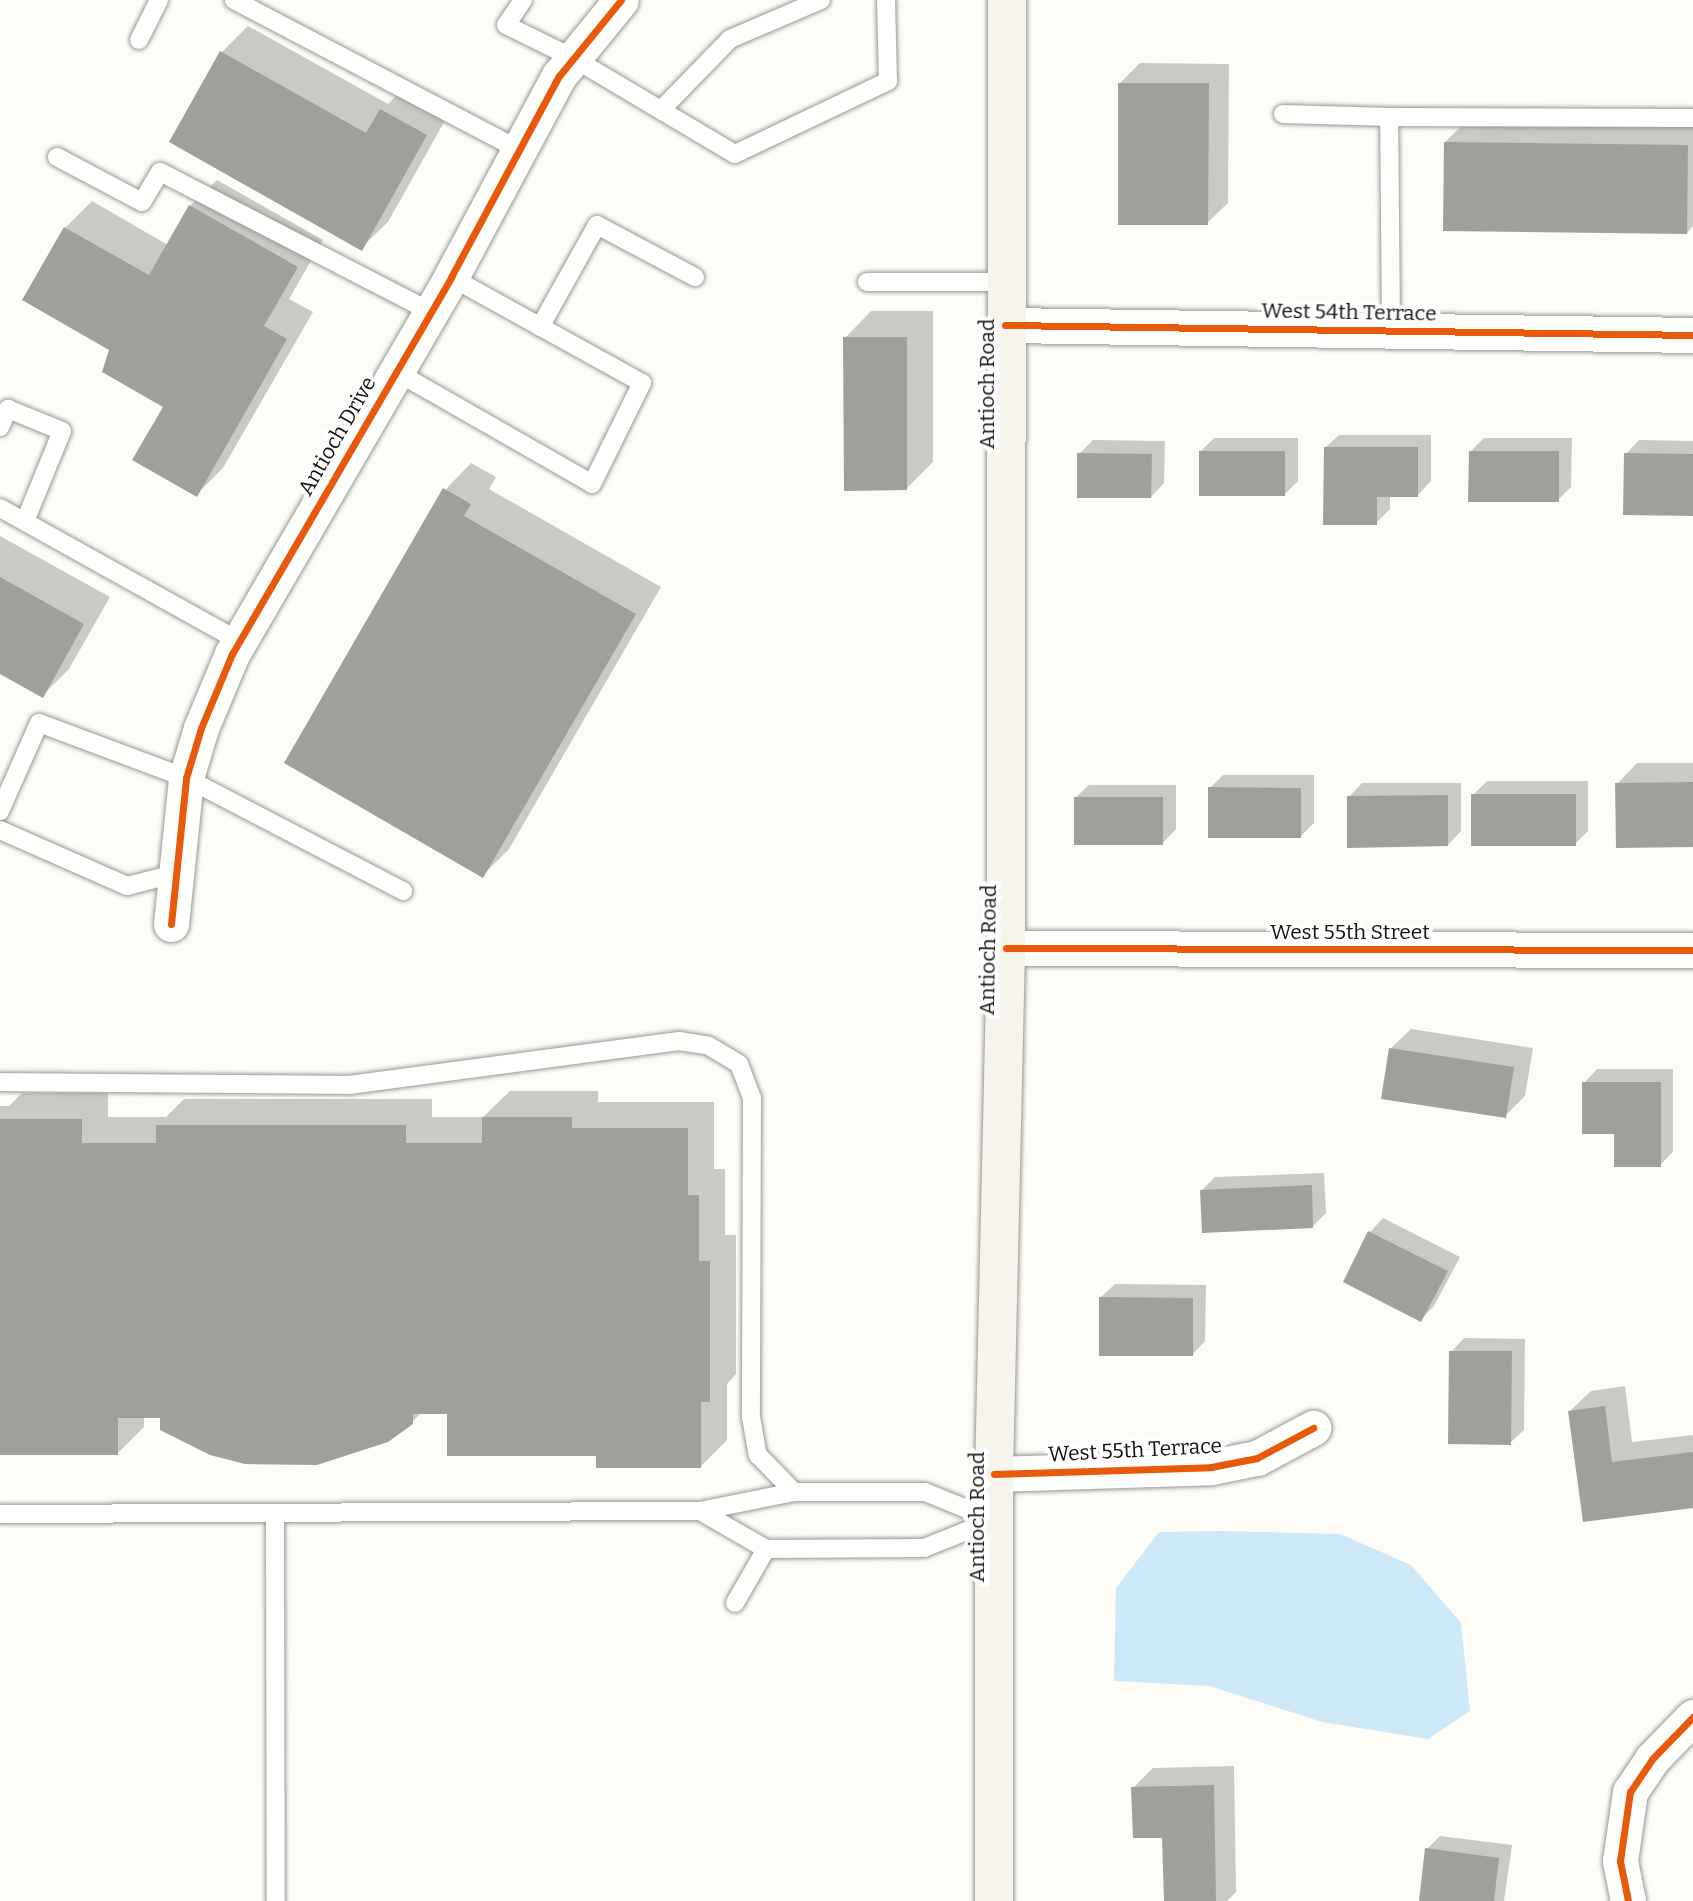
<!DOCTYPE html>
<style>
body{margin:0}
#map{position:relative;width:1693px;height:1901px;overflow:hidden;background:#fdfcf7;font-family:Bitter,serif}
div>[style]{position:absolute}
.water>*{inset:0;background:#cde8f7}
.shadow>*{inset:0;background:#0003}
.building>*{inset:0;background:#a19f9c}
.roads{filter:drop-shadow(0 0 2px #979795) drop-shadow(0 0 2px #979795)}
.service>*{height:18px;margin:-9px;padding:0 9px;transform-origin:9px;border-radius:9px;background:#fffffe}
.minor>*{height:35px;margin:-17.5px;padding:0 17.5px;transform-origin:17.5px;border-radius:17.5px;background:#fffffe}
.secondary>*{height:38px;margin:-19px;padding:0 19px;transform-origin:19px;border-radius:19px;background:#f6f4eb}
.cycleway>*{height:7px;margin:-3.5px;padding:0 3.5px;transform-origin:3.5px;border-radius:3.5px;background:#e8590c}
span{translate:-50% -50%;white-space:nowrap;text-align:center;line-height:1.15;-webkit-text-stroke:7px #fff;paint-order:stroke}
.street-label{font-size:21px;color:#111}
</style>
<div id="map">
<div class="water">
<i style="clip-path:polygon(1219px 1531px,1340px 1534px,1411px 1565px,1461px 1623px,1470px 1711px,1428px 1739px,1322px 1722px,1210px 1686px,1114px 1681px,1116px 1588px,1159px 1532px)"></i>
</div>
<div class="shadow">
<i style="clip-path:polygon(248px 26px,388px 104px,408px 84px,452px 108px,388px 222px,361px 248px,222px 52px)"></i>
<i style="clip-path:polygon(1140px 63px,1229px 64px,1228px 203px,1207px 223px,1120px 83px)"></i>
<i style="clip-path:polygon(1472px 116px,1693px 119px,1693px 226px,1687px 233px,1445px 142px)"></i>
<i style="clip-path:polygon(217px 180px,323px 240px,289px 299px,313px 312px,223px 468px,196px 495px,165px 406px,111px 349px,65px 228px,92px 201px,168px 245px,190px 206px)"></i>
<i style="clip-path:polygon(871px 311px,933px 311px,933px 462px,906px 489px,845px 338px)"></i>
<i style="clip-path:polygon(1339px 435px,1431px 435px,1431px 481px,1418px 495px,1390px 495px,1390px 509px,1376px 523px,1325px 448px)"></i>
<i style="clip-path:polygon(1214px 438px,1298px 438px,1298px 481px,1285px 494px,1201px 451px)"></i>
<i style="clip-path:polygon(1484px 438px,1572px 438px,1571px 487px,1558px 500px,1471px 451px)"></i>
<i style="clip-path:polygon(1093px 440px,1165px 441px,1164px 483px,1151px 497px,1079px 454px)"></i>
<i style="clip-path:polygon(1639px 440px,1693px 441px,1693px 514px,1626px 454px)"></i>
<i style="clip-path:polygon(471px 463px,496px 477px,489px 489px,661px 587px,509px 849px,483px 875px,445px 490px)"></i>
<i style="clip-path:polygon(0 536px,110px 597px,69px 669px,42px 696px,0 672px)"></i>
<i style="clip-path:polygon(1637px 763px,1693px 763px,1693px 846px,1617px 784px)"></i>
<i style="clip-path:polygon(1223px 775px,1314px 775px,1314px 823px,1301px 836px,1210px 788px)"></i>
<i style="clip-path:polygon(1487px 781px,1588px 781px,1588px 831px,1575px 844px,1473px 795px)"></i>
<i style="clip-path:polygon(1362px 783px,1461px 783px,1461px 831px,1448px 845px,1349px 797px)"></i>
<i style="clip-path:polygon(1089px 785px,1176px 785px,1176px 829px,1163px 843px,1075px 798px)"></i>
<i style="clip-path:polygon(1411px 1029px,1533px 1048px,1525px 1096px,1505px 1116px,1390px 1049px)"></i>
<i style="clip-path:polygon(1597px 1069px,1673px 1069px,1673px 1152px,1660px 1165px,1616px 1132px,1584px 1083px)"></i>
<i style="clip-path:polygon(510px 1091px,598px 1091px,598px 1102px,714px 1102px,714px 1169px,725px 1169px,725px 1235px,736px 1235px,736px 1374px,727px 1384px,727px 1440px,700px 1467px,598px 1454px,449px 1412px,422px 1412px,412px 1422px,144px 1416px,144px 1427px,117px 1454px,0 1454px,0 1106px,9px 1106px,22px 1093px,108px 1093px,108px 1117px,166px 1117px,184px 1099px,432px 1099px,432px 1117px,483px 1117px)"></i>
<i style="clip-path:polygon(1324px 1173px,1326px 1213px,1313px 1226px,1202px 1190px,1215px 1177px)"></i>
<i style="clip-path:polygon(1383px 1218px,1460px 1257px,1434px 1306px,1421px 1319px,1345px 1281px,1370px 1232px)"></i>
<i style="clip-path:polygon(1115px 1284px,1206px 1285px,1205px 1341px,1192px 1355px,1101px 1297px)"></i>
<i style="clip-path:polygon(1464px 1338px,1525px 1339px,1524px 1430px,1510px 1443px,1451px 1352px)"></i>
<i style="clip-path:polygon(1625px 1386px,1632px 1442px,1693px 1435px,1693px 1506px,1584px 1520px,1570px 1411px,1591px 1391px)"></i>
<i style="clip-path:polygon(1234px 1766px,1236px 1892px,1227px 1901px,1166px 1901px,1164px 1836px,1133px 1788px,1153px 1768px)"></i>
<i style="clip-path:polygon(1440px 1836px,1512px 1845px,1504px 1901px,1421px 1901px,1427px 1849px)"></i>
</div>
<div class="building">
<i style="clip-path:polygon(220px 51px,366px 133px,380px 109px,427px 135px,362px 251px,169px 142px)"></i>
<i style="clip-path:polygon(1118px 83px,1209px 83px,1208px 225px,1118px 225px)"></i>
<i style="clip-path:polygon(1444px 142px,1688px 145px,1687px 234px,1443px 231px)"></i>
<i style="clip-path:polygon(189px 205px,298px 267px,264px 326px,287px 339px,197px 497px,132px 460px,163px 407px,102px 372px,109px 350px,22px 300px,64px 227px,149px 275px)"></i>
<i style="clip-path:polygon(843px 337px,907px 337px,907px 490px,844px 491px)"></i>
<i style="clip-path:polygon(1324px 447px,1418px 447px,1418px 497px,1377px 497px,1377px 525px,1323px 525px)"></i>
<i style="clip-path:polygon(1199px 451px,1285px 451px,1285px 496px,1199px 496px)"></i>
<i style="clip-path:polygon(1469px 451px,1559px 451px,1559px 502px,1468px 502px)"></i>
<i style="clip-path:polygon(1077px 453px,1152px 454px,1151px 498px,1077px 498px)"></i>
<i style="clip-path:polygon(1624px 453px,1693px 454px,1693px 516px,1623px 515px)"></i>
<i style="clip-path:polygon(443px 488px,471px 504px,464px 516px,636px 614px,483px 878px,284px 763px)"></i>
<i style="clip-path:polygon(0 577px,84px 624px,43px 698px,0 674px)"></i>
<i style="clip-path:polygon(1693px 782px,1693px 847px,1616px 848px,1615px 783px)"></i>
<i style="clip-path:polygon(1208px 787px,1301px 788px,1301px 838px,1208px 838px)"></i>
<i style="clip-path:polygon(1471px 794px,1576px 794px,1576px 846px,1471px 846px)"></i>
<i style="clip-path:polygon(1448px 795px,1448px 846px,1347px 848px,1347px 796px)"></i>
<i style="clip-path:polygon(1074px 797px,1163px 797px,1163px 845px,1074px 845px)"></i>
<i style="clip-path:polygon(1389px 1048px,1514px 1067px,1506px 1118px,1381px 1099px)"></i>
<i style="clip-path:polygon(1582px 1082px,1661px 1082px,1661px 1167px,1614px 1167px,1614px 1134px,1582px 1134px)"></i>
<i style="clip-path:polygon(482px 1117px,572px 1117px,572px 1128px,688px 1128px,688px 1195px,699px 1195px,699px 1261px,710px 1261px,710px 1402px,701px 1402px,701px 1468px,596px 1468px,596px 1456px,447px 1456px,447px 1414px,413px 1414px,413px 1424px,388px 1442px,317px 1465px,245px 1464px,210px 1455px,160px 1430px,160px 1418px,118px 1418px,118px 1455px,0 1455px,0 1119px,82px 1119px,82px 1143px,156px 1143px,156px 1125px,406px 1125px,406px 1143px,482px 1143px)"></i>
<i style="clip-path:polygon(1312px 1185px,1313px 1228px,1202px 1233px,1200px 1190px)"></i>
<i style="clip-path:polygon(1368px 1231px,1448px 1271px,1421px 1322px,1343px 1282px)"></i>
<i style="clip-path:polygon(1099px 1297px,1193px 1298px,1193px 1356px,1099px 1356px)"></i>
<i style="clip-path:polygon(1449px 1351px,1512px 1351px,1511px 1445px,1448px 1444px)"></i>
<i style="clip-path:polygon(1605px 1406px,1612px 1462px,1693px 1452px,1693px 1508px,1583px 1522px,1568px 1411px)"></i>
<i style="clip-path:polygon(1214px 1785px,1216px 1901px,1164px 1901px,1162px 1838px,1133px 1838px,1131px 1787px)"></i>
<i style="clip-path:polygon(1425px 1848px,1499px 1858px,1494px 1901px,1419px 1901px)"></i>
</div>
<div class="roads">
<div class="service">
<i style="left:234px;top:0;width:321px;rotate:27.7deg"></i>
<i style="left:523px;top:0;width:30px;rotate:124deg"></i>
<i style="left:506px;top:25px;width:75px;rotate:26.2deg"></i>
<i style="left:573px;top:58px;width:188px;rotate:30.7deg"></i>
<i style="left:735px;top:154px;width:170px;rotate:-25.5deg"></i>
<i style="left:888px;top:81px;width:81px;rotate:-91.4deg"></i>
<i style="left:139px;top:40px;width:45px;rotate:-63.4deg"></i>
<i style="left:661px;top:110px;width:99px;rotate:-45.8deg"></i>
<i style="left:730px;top:39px;width:99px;rotate:-23.2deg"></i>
<i style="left:1283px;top:114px;width:106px;rotate:1.6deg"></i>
<i style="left:57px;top:157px;width:96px;rotate:27.9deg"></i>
<i style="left:142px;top:202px;width:35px;rotate:-59deg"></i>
<i style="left:160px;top:172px;width:305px;rotate:27.3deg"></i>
<i style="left:867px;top:282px;width:138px"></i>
<i style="left:540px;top:327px;width:117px;rotate:-60.8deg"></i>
<i style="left:597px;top:225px;width:111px;rotate:28deg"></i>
<i style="left:1391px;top:330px;width:213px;rotate:-90.5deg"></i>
<i style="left:1389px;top:117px;width:304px;rotate:0.2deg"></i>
<i style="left:395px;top:371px;width:227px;rotate:29.8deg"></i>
<i style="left:592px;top:484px;width:113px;rotate:-63.7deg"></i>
<i style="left:642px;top:383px;width:218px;rotate:-151deg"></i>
<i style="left:0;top:427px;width:20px;rotate:-66deg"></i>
<i style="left:8px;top:409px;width:58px;rotate:22.2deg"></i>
<i style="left:62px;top:431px;width:97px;rotate:112.3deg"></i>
<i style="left:0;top:508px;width:274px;rotate:29.1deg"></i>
<i style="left:0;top:811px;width:96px;rotate:-66.1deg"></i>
<i style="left:39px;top:723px;width:157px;rotate:20.5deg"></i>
<i style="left:186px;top:778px;width:245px;rotate:27.5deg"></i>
<i style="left:0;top:830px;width:139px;rotate:23.8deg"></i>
<i style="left:127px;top:886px;width:49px;rotate:-14.3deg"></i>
<i style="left:0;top:1082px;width:349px;rotate:0.5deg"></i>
<i style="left:349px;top:1085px;width:333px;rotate:-7.6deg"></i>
<i style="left:679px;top:1041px;width:30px;rotate:9deg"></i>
<i style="left:709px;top:1046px;width:35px;rotate:31deg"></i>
<i style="left:739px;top:1064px;width:36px;rotate:69deg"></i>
<i style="left:752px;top:1098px;width:319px;rotate:90.2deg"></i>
<i style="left:751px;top:1417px;width:39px;rotate:80deg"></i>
<i style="left:758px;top:1455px;width:52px;rotate:45.8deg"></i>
<i style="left:700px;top:1511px;width:76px;rotate:29.9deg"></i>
<i style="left:766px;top:1549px;width:158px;rotate:-0.4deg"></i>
<i style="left:924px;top:1548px;width:75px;rotate:-21.8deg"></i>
<i style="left:275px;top:1513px;width:388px;rotate:89.9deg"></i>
<i style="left:0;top:1514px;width:700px;rotate:-0.25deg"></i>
<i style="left:700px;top:1511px;width:96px;rotate:-11.4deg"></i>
<i style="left:794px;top:1492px;width:131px"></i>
<i style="left:925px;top:1492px;width:74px;rotate:22.1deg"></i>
<i style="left:735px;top:1603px;width:62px;rotate:-60.1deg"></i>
</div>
<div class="minor">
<i style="left:1005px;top:325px;width:688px;rotate:0.83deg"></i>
<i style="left:171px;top:924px;width:147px;rotate:-84.1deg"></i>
<i style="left:186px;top:778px;width:52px;rotate:-73.3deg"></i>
<i style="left:201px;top:728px;width:80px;rotate:-67.3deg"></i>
<i style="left:232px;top:654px;width:436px;rotate:-59.8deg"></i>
<i style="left:451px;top:277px;width:228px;rotate:-61.8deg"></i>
<i style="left:559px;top:76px;width:98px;rotate:-50.8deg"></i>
<i style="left:1006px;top:948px;width:687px;rotate:0.17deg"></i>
<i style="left:994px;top:1474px;width:217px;rotate:-1.8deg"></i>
<i style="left:1211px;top:1467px;width:47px;rotate:-11.1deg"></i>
<i style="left:1257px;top:1458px;width:64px;rotate:-28.2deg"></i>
<i style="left:1628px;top:1901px;width:41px;rotate:-101.3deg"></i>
<i style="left:1620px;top:1861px;width:70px;rotate:-81.8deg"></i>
<i style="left:1630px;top:1792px;width:40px;rotate:-56deg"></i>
<i style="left:1652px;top:1759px;width:59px;rotate:-45.7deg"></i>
</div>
<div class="secondary">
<i style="left:994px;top:1901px;width:427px;rotate:-90deg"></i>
<i style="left:994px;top:1474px;width:526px;rotate:-88.69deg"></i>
<i style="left:1006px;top:948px;width:948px;rotate:-89.94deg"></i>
</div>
</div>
<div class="cycleway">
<i style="left:1005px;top:325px;width:688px;rotate:0.83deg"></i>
<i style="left:171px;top:924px;width:147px;rotate:-84.1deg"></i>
<i style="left:186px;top:778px;width:52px;rotate:-73.3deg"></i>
<i style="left:201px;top:728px;width:80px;rotate:-67.3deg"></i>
<i style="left:232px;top:654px;width:436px;rotate:-59.8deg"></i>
<i style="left:451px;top:277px;width:228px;rotate:-61.8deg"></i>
<i style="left:559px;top:76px;width:98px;rotate:-50.8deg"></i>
<i style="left:1006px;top:948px;width:687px;rotate:0.17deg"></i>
<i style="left:994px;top:1474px;width:217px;rotate:-1.8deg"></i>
<i style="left:1211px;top:1467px;width:47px;rotate:-11.1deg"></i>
<i style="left:1257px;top:1458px;width:64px;rotate:-28.2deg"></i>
<i style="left:1628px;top:1901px;width:41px;rotate:-101.3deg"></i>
<i style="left:1620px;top:1861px;width:70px;rotate:-81.8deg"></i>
<i style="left:1630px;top:1792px;width:40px;rotate:-56deg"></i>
<i style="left:1652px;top:1759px;width:59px;rotate:-45.7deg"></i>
</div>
<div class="street-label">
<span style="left:1349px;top:312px;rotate:1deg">West 54th Terrace</span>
<span style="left:987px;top:384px;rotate:-90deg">Antioch Road</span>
<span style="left:337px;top:436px;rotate:-60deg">Antioch Drive</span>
<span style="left:1350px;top:932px">West 55th Street</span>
<span style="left:988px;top:950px;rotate:-89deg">Antioch Road</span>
<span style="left:1135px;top:1450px;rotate:-3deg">West 55th Terrace</span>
<span style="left:977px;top:1517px;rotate:-90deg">Antioch Road</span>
</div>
</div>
